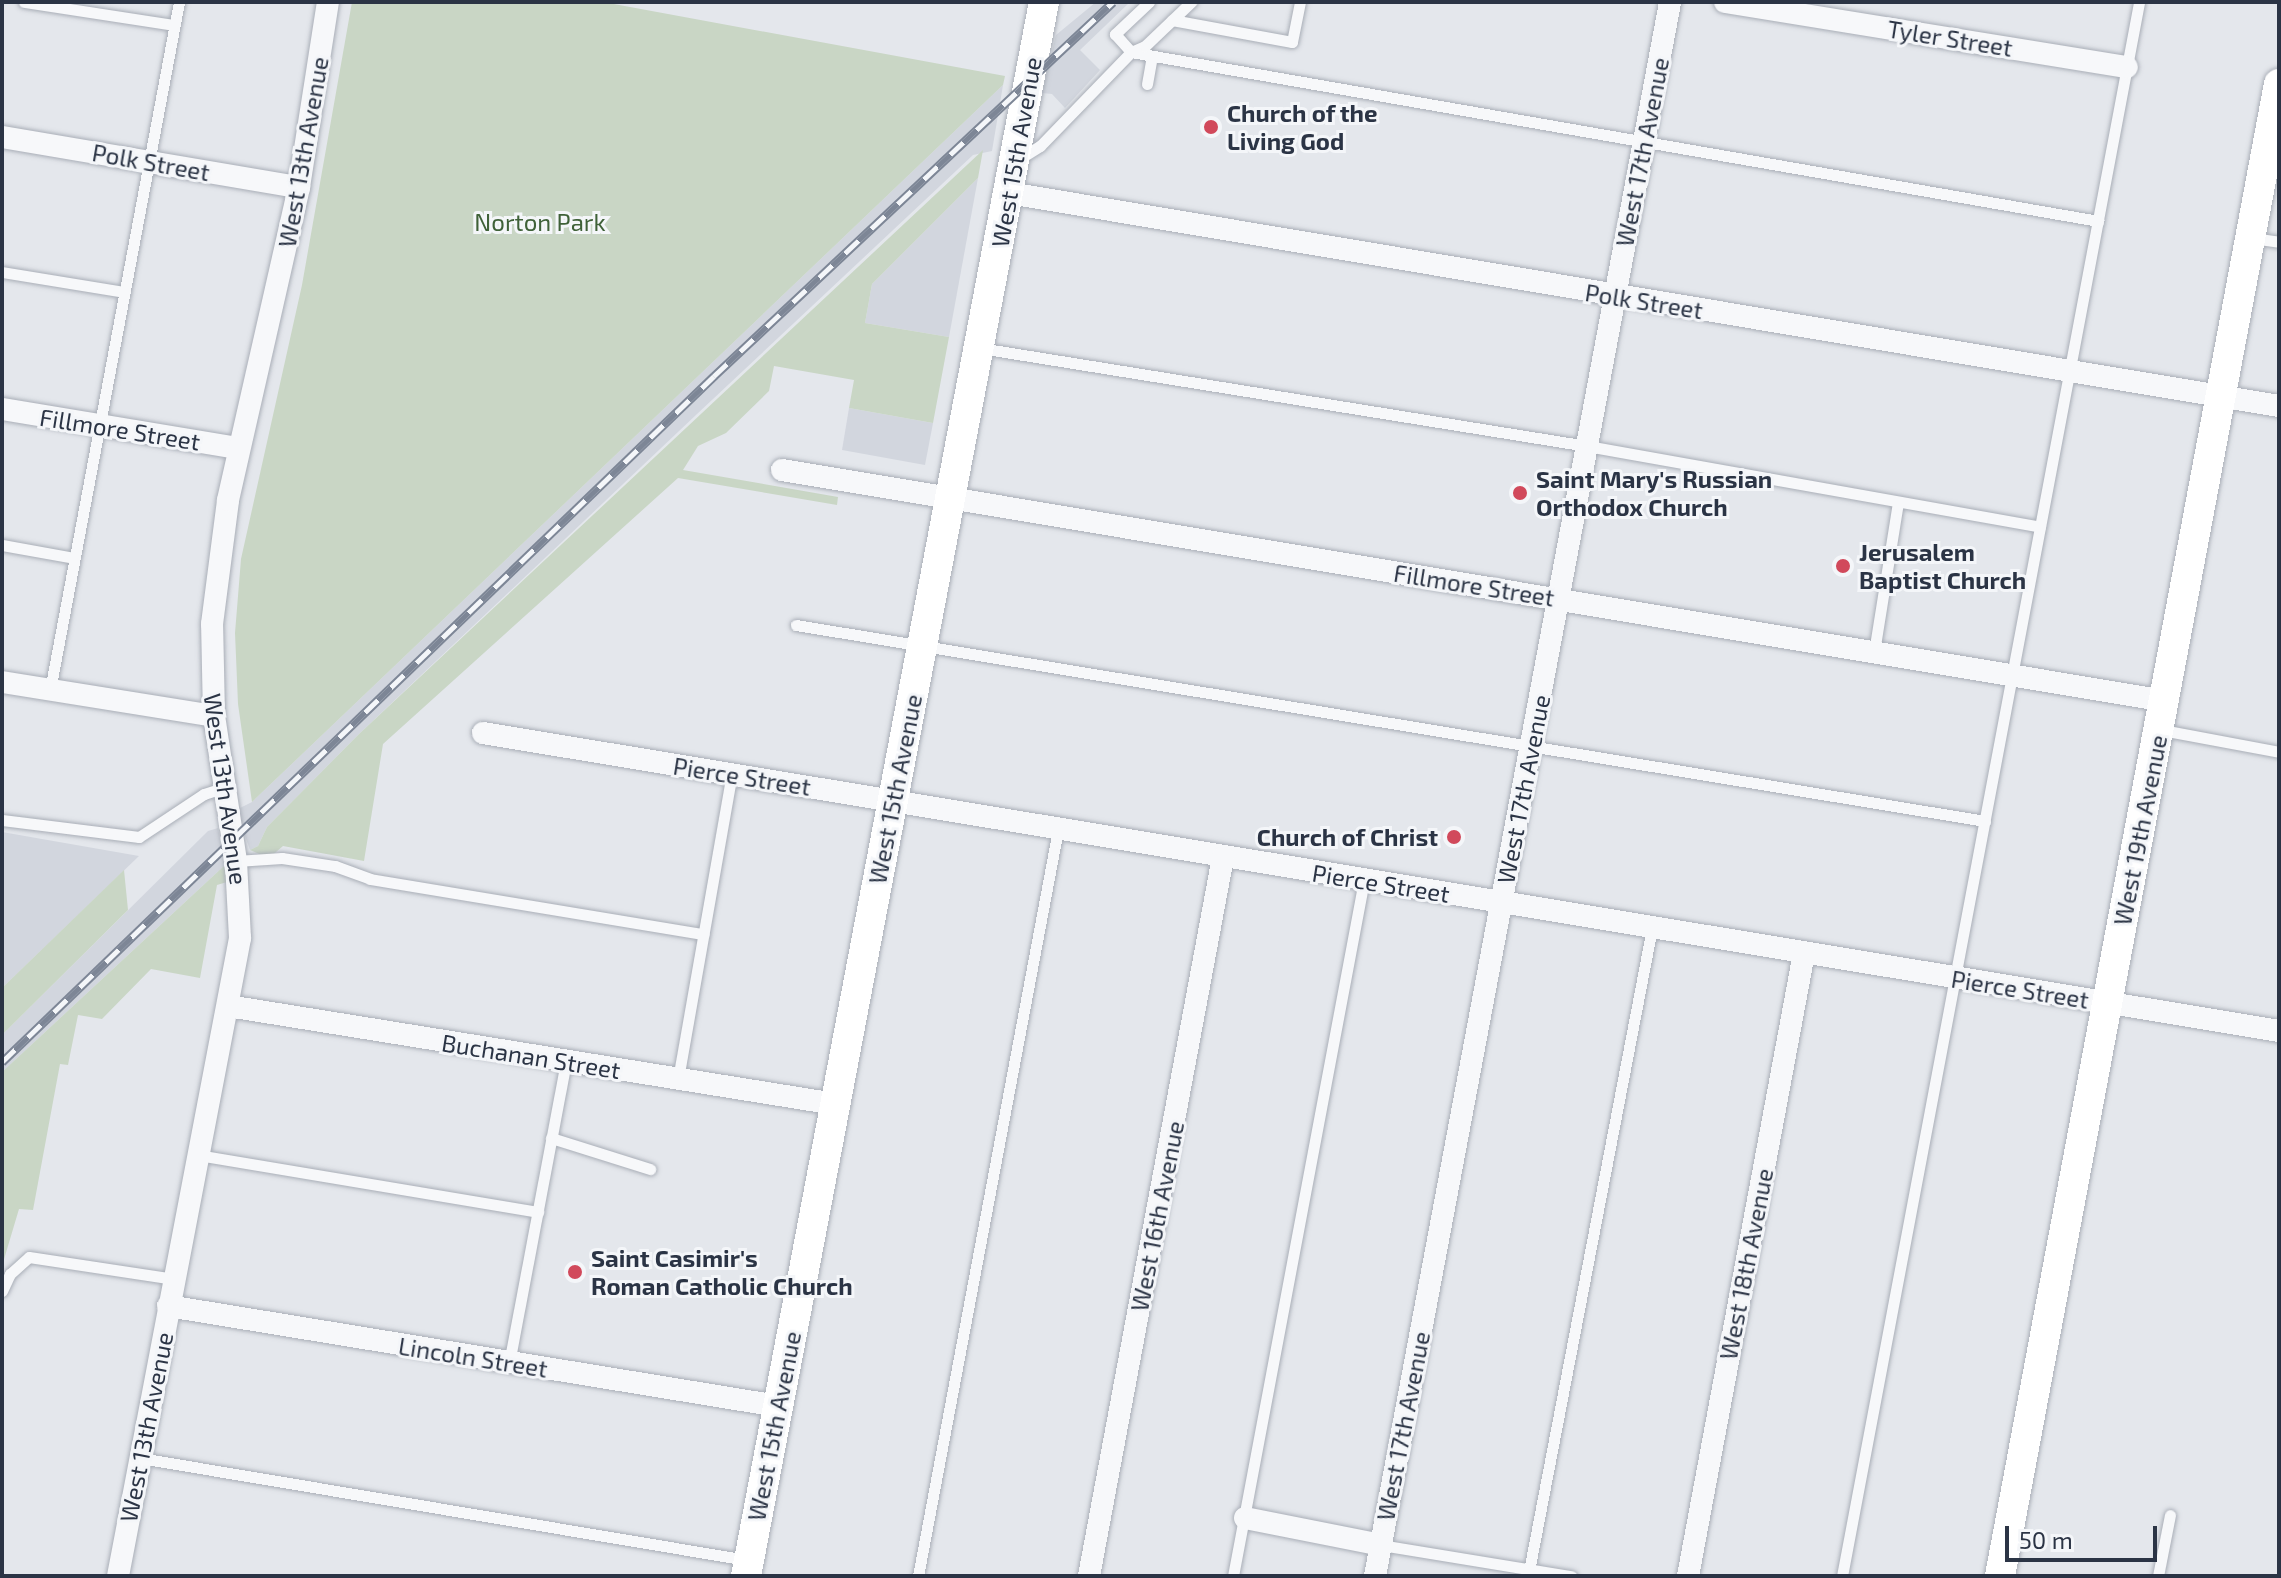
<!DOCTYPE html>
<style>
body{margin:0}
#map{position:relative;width:2281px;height:1578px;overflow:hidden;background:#e4e7ec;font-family:"Exo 2",sans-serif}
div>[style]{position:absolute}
.built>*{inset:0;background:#d2d6de}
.green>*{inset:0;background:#c9d6c5}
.roads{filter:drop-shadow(0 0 2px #a9aeb7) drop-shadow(0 0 2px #a9aeb7)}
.lane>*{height:11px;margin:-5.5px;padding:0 5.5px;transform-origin:5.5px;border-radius:5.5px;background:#f7f8fa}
.street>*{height:22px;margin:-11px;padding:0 11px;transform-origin:11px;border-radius:11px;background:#f7f8fa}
.secondary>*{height:30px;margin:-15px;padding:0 15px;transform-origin:15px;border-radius:15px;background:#fff}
.rail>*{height:9px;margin-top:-4.5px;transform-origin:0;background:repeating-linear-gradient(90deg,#f4f6f9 0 18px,#7d8696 0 36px);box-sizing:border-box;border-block:2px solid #7d8696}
.dots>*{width:22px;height:22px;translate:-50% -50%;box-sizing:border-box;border:4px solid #f4f6f9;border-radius:50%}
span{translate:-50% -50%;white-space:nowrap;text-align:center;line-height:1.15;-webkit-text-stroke:6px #f4f6f9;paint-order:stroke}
.street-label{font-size:24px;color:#2b3445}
.poi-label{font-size:24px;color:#2b3445;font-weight:700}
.left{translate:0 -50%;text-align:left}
.right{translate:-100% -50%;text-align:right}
.park-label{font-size:24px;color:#3f6138}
.frame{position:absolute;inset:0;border:4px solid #2b3445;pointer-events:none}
.scale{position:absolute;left:2005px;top:1526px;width:152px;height:36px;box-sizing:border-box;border:4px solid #2b3445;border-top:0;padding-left:10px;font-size:24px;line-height:28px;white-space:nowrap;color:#2b3445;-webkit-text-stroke:6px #f4f6f9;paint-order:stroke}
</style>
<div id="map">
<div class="built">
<i style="clip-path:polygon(1096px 2px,1130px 2px,1080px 50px,1100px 70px,1065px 108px,1052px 94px,1042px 93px,1056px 35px)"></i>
<i style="clip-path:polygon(1003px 85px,992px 151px,973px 155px,697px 414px,359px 734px,267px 827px,258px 846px,250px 850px,236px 810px,252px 802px)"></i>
<i style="clip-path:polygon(978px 178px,949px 337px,865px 323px,872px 284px)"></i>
<i style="clip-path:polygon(849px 408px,933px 423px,925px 465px,842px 450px)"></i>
<i style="clip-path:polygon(218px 828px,225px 865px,2px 1072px,2px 1035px,208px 831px)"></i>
<i style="clip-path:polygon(2px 832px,139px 856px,2px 988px)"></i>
</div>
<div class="green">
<i style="clip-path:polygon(352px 2px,603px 2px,1005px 76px,1003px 85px,252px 802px,238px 704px,235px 633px,241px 559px,302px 285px)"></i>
<i style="clip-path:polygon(983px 150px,978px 178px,872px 284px,865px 323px,949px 337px,933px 423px,849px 408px,854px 380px,774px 366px,769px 391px,726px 433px,698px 446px,683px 470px,838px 497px,837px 505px,678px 478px,383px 744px,364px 861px,283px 846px,269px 858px,250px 850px,258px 846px,267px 827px,359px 734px)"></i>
<i style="clip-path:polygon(225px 865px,227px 882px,217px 885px,200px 978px,151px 969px,102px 1019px,78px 1015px,68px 1065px,60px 1064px,33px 1210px,19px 1209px,2px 1266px,2px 1072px)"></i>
<i style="clip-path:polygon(124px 870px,128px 910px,2px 1035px,2px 988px)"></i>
</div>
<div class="roads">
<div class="lane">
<i style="left:24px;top:2px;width:152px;rotate:8.7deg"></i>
<i style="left:1149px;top:2px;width:47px;rotate:136.7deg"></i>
<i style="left:1115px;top:34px;width:24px;rotate:48deg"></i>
<i style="left:1131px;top:52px;width:982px;rotate:9.91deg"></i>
<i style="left:1172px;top:20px;width:122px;rotate:10.4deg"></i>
<i style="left:1292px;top:42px;width:41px;rotate:-78.7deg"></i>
<i style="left:1147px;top:84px;width:28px;rotate:-80deg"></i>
<i style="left:1019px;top:159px;width:25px;rotate:-32deg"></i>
<i style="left:1040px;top:146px;width:131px;rotate:-45.9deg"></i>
<i style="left:1131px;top:52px;width:15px;rotate:-23deg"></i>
<i style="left:1145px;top:46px;width:64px;rotate:-43.7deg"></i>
<i style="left:2252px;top:238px;width:27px;rotate:8deg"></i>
<i style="left:2px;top:272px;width:124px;rotate:9.3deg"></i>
<i style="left:980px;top:348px;width:615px;rotate:9.17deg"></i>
<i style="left:1587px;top:446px;width:460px;rotate:10.1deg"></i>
<i style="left:2px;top:545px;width:73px;rotate:10.2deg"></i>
<i style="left:796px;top:625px;width:1205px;rotate:9.36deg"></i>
<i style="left:1874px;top:652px;width:152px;rotate:-80.9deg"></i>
<i style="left:50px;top:690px;width:700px;rotate:-79.38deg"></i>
<i style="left:2162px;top:730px;width:119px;rotate:10.6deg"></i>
<i style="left:2px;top:820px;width:138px;rotate:7.1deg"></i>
<i style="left:139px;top:837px;width:78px;rotate:-33.5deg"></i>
<i style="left:204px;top:794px;width:19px;rotate:-18deg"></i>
<i style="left:236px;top:861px;width:46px;rotate:-3.7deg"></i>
<i style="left:282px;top:858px;width:54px;rotate:8.6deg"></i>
<i style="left:335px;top:866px;width:37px;rotate:20deg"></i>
<i style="left:370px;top:879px;width:338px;rotate:9.4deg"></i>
<i style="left:678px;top:1079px;width:310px;rotate:-80deg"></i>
<i style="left:551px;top:1138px;width:104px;rotate:17.4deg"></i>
<i style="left:198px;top:1155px;width:345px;rotate:9.5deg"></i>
<i style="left:2px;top:1291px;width:19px;rotate:-65deg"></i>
<i style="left:10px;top:1274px;width:25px;rotate:-42deg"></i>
<i style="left:29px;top:1257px;width:147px;rotate:8.6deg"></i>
<i style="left:509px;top:1363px;width:306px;rotate:-79.3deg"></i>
<i style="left:140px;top:1458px;width:616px;rotate:9.54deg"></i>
<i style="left:1381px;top:1545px;width:193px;rotate:9.3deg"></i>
<i style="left:918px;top:1576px;width:760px;rotate:-79.38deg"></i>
<i style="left:1233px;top:1576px;width:708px;rotate:-79.34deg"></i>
<i style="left:1528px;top:1576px;width:660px;rotate:-79.17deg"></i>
<i style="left:1842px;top:1576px;width:1602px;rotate:-79.31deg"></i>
<i style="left:2158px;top:1576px;width:62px;rotate:-78.9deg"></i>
</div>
<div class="street">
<i style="left:1725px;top:2px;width:407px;rotate:9.2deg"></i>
<i style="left:2px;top:137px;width:301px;rotate:9.6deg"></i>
<i style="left:1009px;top:193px;width:1288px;rotate:9.52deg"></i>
<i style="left:2px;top:409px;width:239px;rotate:9.4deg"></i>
<i style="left:782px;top:470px;width:1402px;rotate:9.48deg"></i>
<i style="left:2px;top:682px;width:215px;rotate:9.1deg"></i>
<i style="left:483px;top:733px;width:1821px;rotate:9.42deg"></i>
<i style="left:228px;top:1006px;width:615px;rotate:9.17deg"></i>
<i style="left:168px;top:1306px;width:618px;rotate:9.31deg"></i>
<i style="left:1245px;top:1518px;width:139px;rotate:11.2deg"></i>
<i style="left:118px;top:1576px;width:650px;rotate:-79.17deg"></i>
<i style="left:240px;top:938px;width:77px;rotate:-93deg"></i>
<i style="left:236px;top:861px;width:147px;rotate:-98.6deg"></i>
<i style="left:214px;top:716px;width:92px;rotate:-91.2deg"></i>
<i style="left:212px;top:624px;width:125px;rotate:-82.6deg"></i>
<i style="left:228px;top:500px;width:321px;rotate:-77.2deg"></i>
<i style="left:299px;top:187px;width:187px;rotate:-81.1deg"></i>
<i style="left:1089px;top:1576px;width:731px;rotate:-79.44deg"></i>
<i style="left:1375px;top:1576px;width:1601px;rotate:-79.38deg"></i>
<i style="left:1688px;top:1576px;width:634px;rotate:-79.45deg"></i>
</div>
<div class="secondary">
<i style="left:746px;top:1576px;width:1602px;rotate:-79.28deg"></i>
<i style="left:2000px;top:1576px;width:1518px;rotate:-79.41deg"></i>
</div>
</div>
<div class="rail">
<i style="left:2px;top:1062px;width:989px;rotate:-43.93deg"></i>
<i style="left:714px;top:376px;width:547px;rotate:-43.15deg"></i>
</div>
<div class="dots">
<i style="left:1211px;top:127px;background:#d1495b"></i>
<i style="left:1520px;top:493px;background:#d1495b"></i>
<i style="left:1843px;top:566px;background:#d1495b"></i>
<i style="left:1454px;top:837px;background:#d1495b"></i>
<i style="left:575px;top:1272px;background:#d1495b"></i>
</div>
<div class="street-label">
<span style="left:1950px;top:38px;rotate:9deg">Tyler Street</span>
<span style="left:303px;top:152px;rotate:-80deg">West 13th Avenue</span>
<span style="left:1016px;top:152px;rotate:-80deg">West 15th Avenue</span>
<span style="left:1642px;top:152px;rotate:-79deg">West 17th Avenue</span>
<span style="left:151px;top:162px;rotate:10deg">Polk Street</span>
<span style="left:1644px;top:301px;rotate:9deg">Polk Street</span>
<span style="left:120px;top:429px;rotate:9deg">Fillmore Street</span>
<span style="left:1474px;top:585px;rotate:9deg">Fillmore Street</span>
<span style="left:742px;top:776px;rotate:9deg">Pierce Street</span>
<span style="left:226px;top:789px;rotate:82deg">West 13th Avenue</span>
<span style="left:895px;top:789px;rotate:-79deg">West 15th Avenue</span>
<span style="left:1523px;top:789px;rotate:-79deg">West 17th Avenue</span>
<span style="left:2140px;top:830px;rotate:-79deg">West 19th Avenue</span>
<span style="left:1381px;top:883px;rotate:9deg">Pierce Street</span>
<span style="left:2020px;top:989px;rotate:9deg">Pierce Street</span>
<span style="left:531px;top:1056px;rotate:9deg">Buchanan Street</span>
<span style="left:1157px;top:1216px;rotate:-79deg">West 16th Avenue</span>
<span style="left:1746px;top:1264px;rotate:-79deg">West 18th Avenue</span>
<span style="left:473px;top:1357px;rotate:9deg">Lincoln Street</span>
<span style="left:774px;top:1426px;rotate:-79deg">West 15th Avenue</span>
<span style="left:1403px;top:1426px;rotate:-79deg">West 17th Avenue</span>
<span style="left:146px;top:1427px;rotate:-79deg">West 13th Avenue</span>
</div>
<div class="poi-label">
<span class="left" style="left:1227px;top:127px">Church of the<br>Living God</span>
<span class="left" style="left:1536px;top:493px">Saint Mary's Russian<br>Orthodox Church</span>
<span class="left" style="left:1859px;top:566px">Jerusalem<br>Baptist Church</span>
<span class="right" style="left:1438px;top:837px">Church of Christ</span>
<span class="left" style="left:591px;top:1272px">Saint Casimir's<br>Roman Catholic Church</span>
</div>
<div class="park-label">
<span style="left:540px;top:222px">Norton Park</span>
</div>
<div class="frame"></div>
<div class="scale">50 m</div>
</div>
